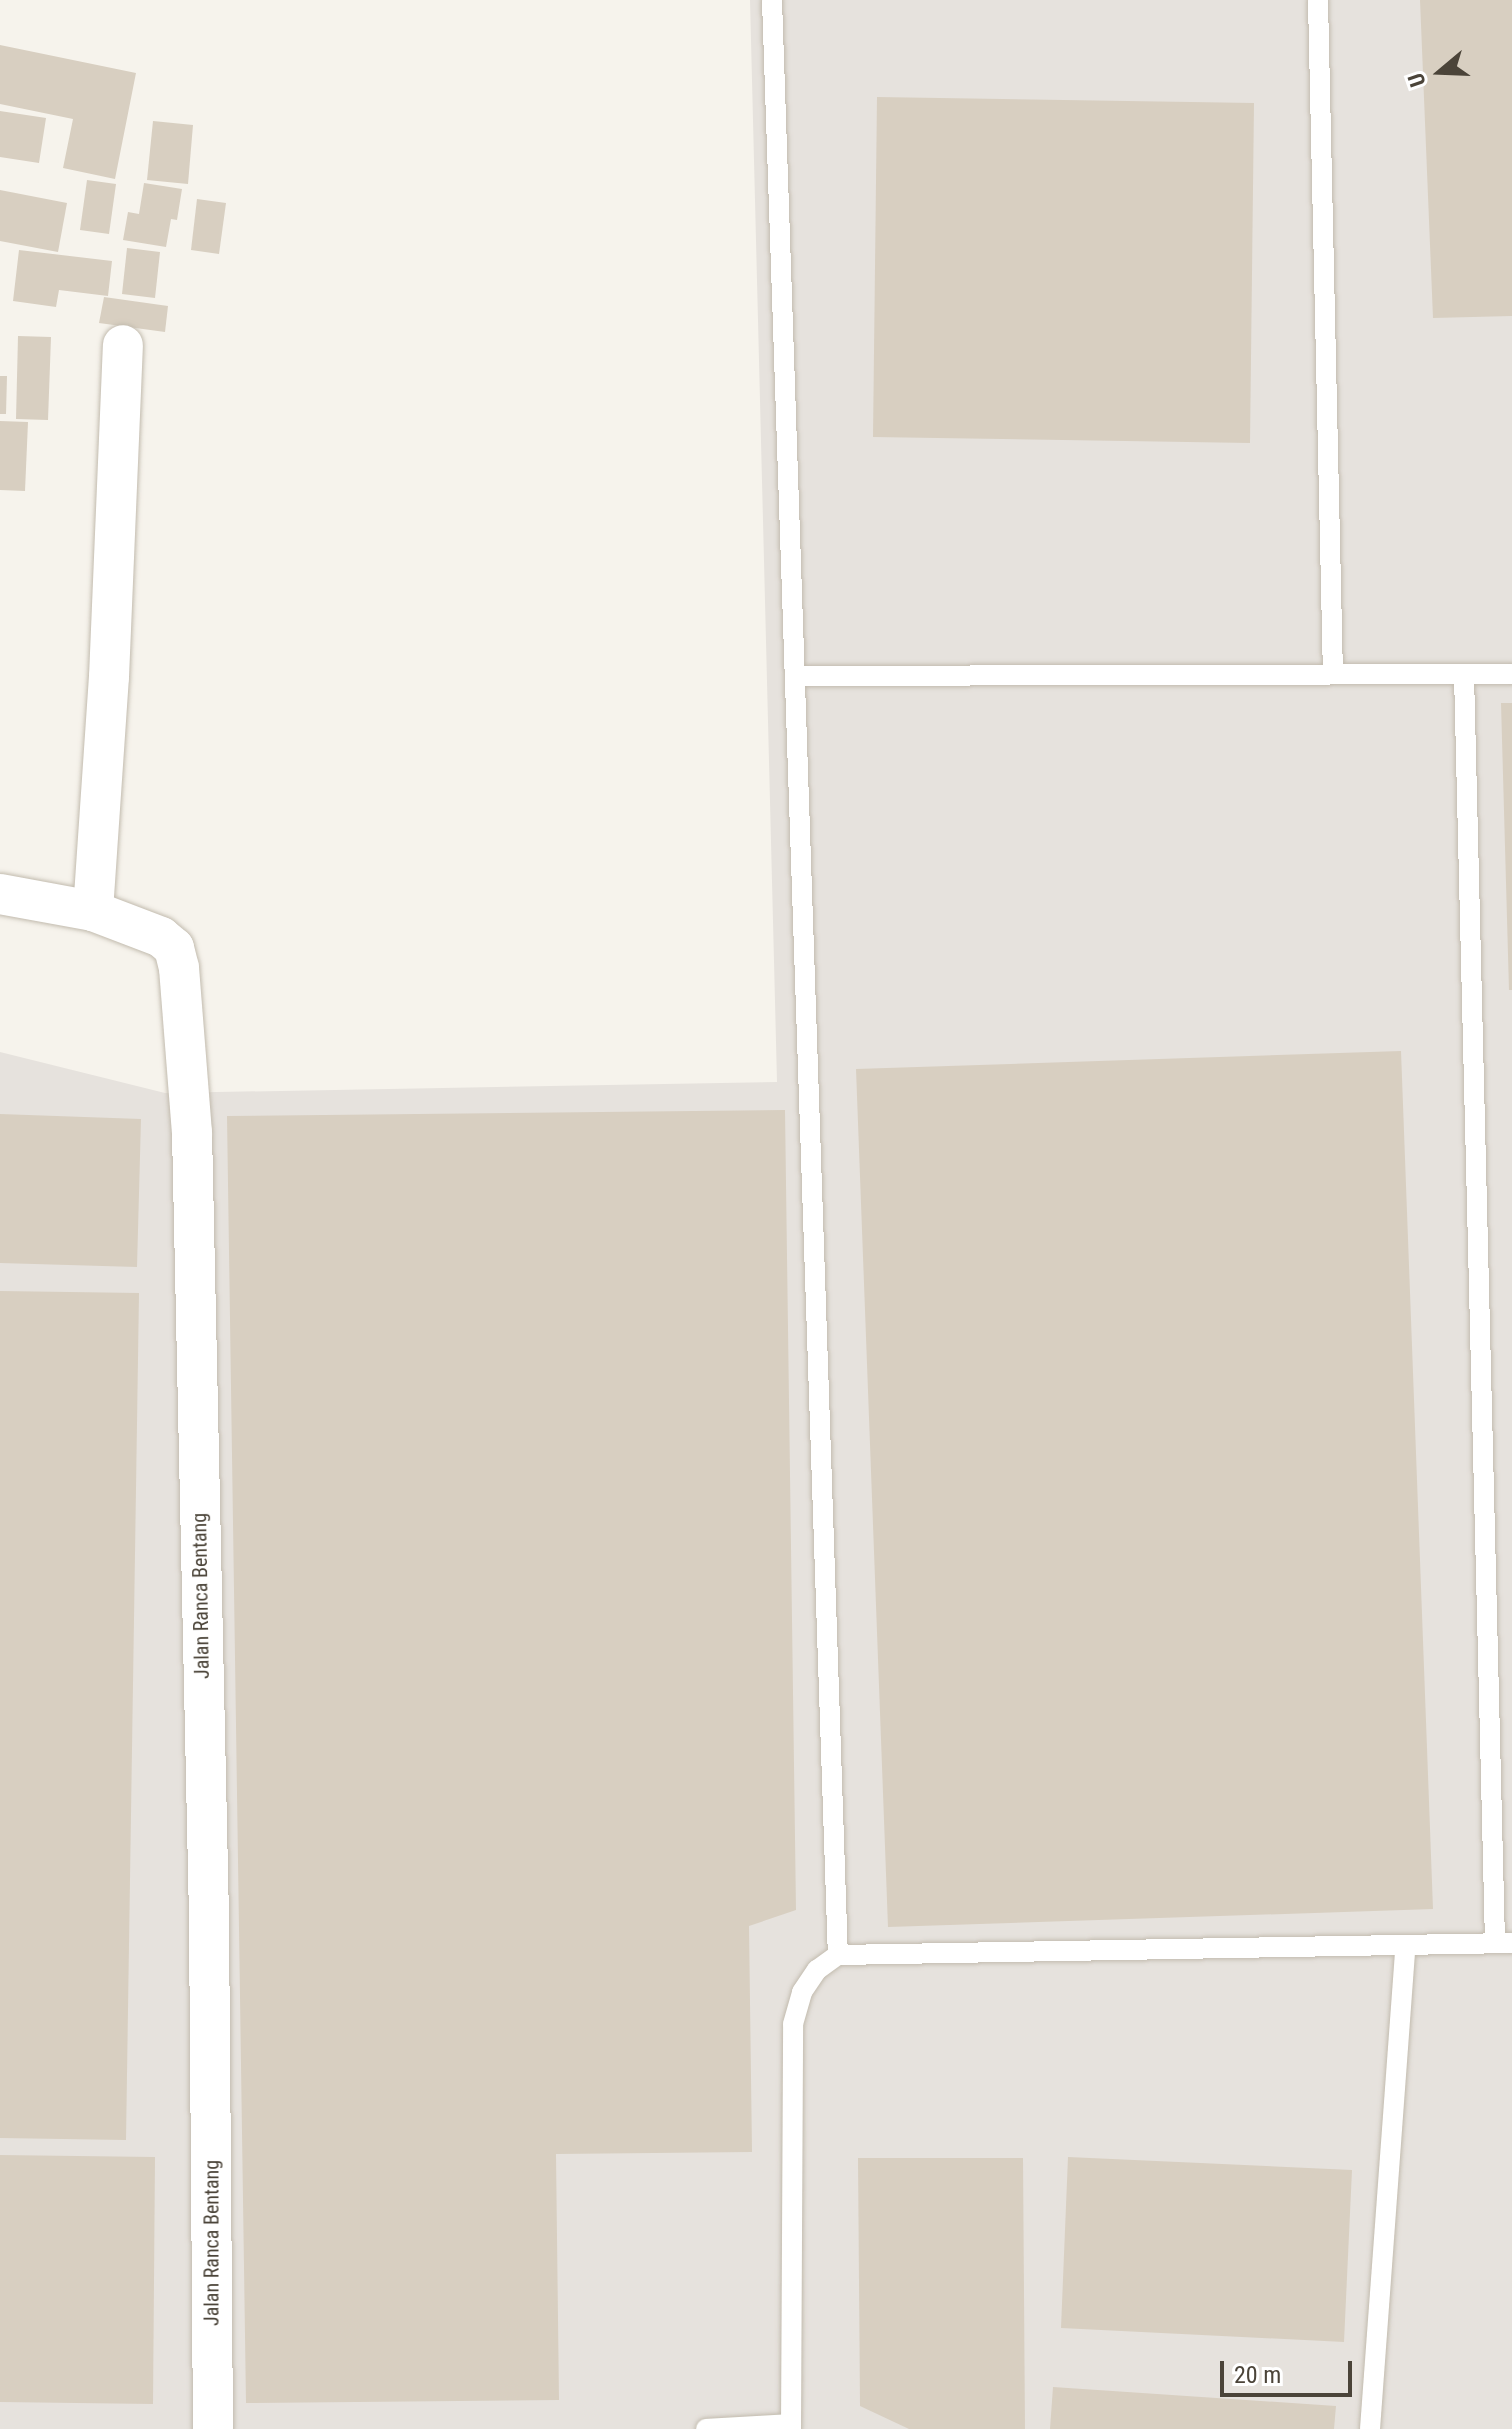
<!DOCTYPE html>
<style>
body{margin:0}
#map{position:relative;width:1512px;height:2429px;overflow:hidden;background:#f6f3ec;font-family:"Roboto Condensed",sans-serif}
div>[style]{position:absolute}
.industrial>*{inset:0;background:#e6e2dd}
.building>*{inset:0;background:#d8cfc1}
.roads{filter:drop-shadow(0 0 2px #c2bbae) drop-shadow(0 0 2px #c2bbae)}
.lane>*{height:20px;margin:-10px;padding:0 10px;transform-origin:10px;border-radius:10px;background:#fff}
.street>*{height:40px;margin:-20px;padding:0 20px;transform-origin:20px;border-radius:20px;background:#fff}
span{translate:-50% -50%;white-space:nowrap;text-align:center;line-height:1.15;-webkit-text-stroke:6px #fff;paint-order:stroke}
.street-label{font-size:20px;color:#4b4439}
.north{position:absolute;left:1400px;top:32px;width:80px;height:80px;-webkit-text-stroke:6px #fff;paint-order:stroke;rotate:251deg;font-size:22px;font-weight:700;line-height:32px;text-align:center;color:#4b4439}
.north::after{content:'';display:block;margin:auto;width:28px;height:36px;background:#4b4439;clip-path:polygon(50% 0,100% 100%,50% 72%,0 100%)}
.scale{position:absolute;left:1220px;top:2361px;width:132px;height:36px;box-sizing:border-box;border:4px solid #4b4439;border-top:0;padding-left:10px;font-size:24px;line-height:28px;white-space:nowrap;color:#4b4439;-webkit-text-stroke:6px #fff;paint-order:stroke}
</style>
<div id="map">
<div class="industrial">
<i style="clip-path:polygon(750px 0,1512px 0,1512px 2429px,0 2429px,0 1052px,165px 1093px,777px 1082px)"></i>
</div>
<div class="building">
<i style="clip-path:polygon(1420px 0,1512px 0,1512px 316px,1433px 318px)"></i>
<i style="clip-path:polygon(0 45px,136px 73px,115px 179px,63px 168px,73px 119px,0 104px)"></i>
<i style="clip-path:polygon(877px 97px,1254px 103px,1250px 443px,873px 437px)"></i>
<i style="clip-path:polygon(0 111px,46px 118px,39px 163px,0 157px)"></i>
<i style="clip-path:polygon(153px 121px,193px 125px,188px 184px,147px 180px)"></i>
<i style="clip-path:polygon(87px 180px,116px 184px,109px 234px,80px 230px)"></i>
<i style="clip-path:polygon(144px 183px,182px 189px,177px 220px,171px 219px,166px 247px,123px 240px,128px 212px,139px 214px)"></i>
<i style="clip-path:polygon(0 190px,67px 203px,58px 252px,0 241px)"></i>
<i style="clip-path:polygon(197px 199px,226px 203px,219px 254px,191px 250px)"></i>
<i style="clip-path:polygon(127px 248px,160px 252px,155px 298px,122px 294px)"></i>
<i style="clip-path:polygon(19px 250px,112px 261px,108px 296px,59px 290px,56px 307px,13px 301px)"></i>
<i style="clip-path:polygon(104px 297px,168px 306px,165px 332px,99px 323px)"></i>
<i style="clip-path:polygon(18px 336px,51px 337px,48px 420px,16px 419px)"></i>
<i style="clip-path:polygon(0 376px,7px 376px,6px 414px,0 414px)"></i>
<i style="clip-path:polygon(0 421px,28px 422px,25px 491px,0 490px)"></i>
<i style="clip-path:polygon(1501px 703px,1512px 703px,1512px 990px,1509px 990px)"></i>
<i style="clip-path:polygon(1401px 1051px,1433px 1909px,888px 1927px,856px 1069px)"></i>
<i style="clip-path:polygon(785px 1110px,796px 1910px,749px 1926px,752px 2152px,556px 2154px,559px 2400px,246px 2403px,227px 1116px)"></i>
<i style="clip-path:polygon(0 1114px,141px 1119px,137px 1267px,0 1263px)"></i>
<i style="clip-path:polygon(0 1291px,139px 1293px,126px 2140px,0 2138px)"></i>
<i style="clip-path:polygon(0 2155px,155px 2157px,153px 2404px,0 2402px)"></i>
<i style="clip-path:polygon(1068px 2157px,1352px 2170px,1344px 2342px,1061px 2328px)"></i>
<i style="clip-path:polygon(858px 2158px,1023px 2158px,1025px 2429px,909px 2429px,860px 2406px)"></i>
<i style="clip-path:polygon(1053px 2387px,1336px 2406px,1334px 2429px,1050px 2429px)"></i>
</div>
<div class="roads">
<div class="lane">
<i style="left:772px;top:0;width:1956px;rotate:88.07deg"></i>
<i style="left:1318px;top:0;width:674px;rotate:88.73deg"></i>
<i style="left:1464px;top:674px;width:1269px;rotate:88.6deg"></i>
<i style="left:795px;top:676px;width:717px;rotate:-0.16deg"></i>
<i style="left:706px;top:2429px;width:85px;rotate:-3.4deg"></i>
<i style="left:791px;top:2429px;width:405px;rotate:-89.7deg"></i>
<i style="left:793px;top:2024px;width:33px;rotate:-74deg"></i>
<i style="left:802px;top:1992px;width:27px;rotate:-56deg"></i>
<i style="left:817px;top:1970px;width:26px;rotate:-36deg"></i>
<i style="left:838px;top:1955px;width:674px;rotate:-1.02deg"></i>
<i style="left:1370px;top:2429px;width:483px;rotate:-85.8deg"></i>
</div>
<div class="street">
<i style="left:0;top:894px;width:95px;rotate:10.4deg"></i>
<i style="left:93px;top:911px;width:73px;rotate:20.9deg"></i>
<i style="left:161px;top:937px;width:17px;rotate:40deg"></i>
<i style="left:174px;top:948px;width:21px;rotate:76deg"></i>
<i style="left:179px;top:968px;width:165px;rotate:85.5deg"></i>
<i style="left:192px;top:1132px;width:788px;rotate:88.76deg"></i>
<i style="left:209px;top:1920px;width:509px;rotate:89.55deg"></i>
<i style="left:93px;top:911px;width:235px;rotate:-86.1deg"></i>
<i style="left:109px;top:677px;width:332px;rotate:-87.6deg"></i>
</div>
</div>
<div class="street-label">
<span style="left:201px;top:1596px;rotate:-91deg">Jalan Ranca Bentang</span>
<span style="left:212px;top:2243px;rotate:-90deg">Jalan Ranca Bentang</span>
</div>
<div class="north">U</div>
<div class="scale">20 m</div>
</div>
